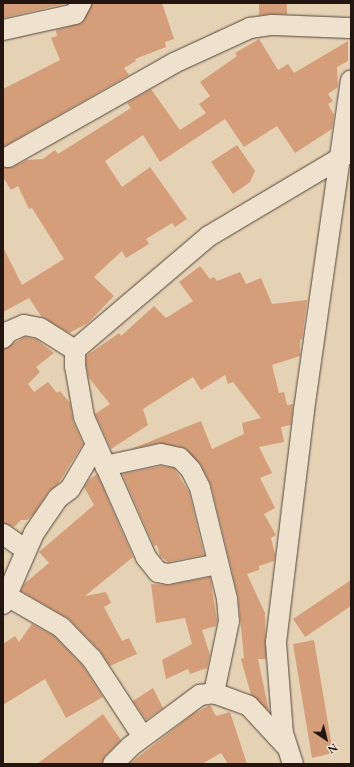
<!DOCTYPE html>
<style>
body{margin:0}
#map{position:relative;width:354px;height:767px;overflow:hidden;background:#e5d2b5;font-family:"EB Garamond",serif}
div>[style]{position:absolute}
.building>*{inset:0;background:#d49e7a}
.roads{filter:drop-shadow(0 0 1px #544439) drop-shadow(0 0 1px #544439)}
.street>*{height:20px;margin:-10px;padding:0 10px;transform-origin:10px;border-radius:10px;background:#eee2cf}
span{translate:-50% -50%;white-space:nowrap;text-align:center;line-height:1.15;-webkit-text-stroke:3px #eee2cf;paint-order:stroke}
.frame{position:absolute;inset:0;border:4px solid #231510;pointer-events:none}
.north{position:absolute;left:306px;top:719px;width:40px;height:40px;-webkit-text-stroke:3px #eee2cf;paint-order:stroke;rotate:145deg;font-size:11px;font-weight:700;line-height:16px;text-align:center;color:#231510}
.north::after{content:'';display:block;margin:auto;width:14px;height:18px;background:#231510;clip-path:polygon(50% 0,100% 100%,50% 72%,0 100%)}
</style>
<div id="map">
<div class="building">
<i style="clip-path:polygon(3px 3px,68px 3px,3px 18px)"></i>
<i style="clip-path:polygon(92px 3px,162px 3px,174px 39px,165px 42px,166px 47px,135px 59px,136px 61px,124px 68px,129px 75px,3px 147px,3px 89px,60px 60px,51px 38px,57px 36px,56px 30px,82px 23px)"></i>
<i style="clip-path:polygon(259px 3px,287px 3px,287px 14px,259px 15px)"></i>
<i style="clip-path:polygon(259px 39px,278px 70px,288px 64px,294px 73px,348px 41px,348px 61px,337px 67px,338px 87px,328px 94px,333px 101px,328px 104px,334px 115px,332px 129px,295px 153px,277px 126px,244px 147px,225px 119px,160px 162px,143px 135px,105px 161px,122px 187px,150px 167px,187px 219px,175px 227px,172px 223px,146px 239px,149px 244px,126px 258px,122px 251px,94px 277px,114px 296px,88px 323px,69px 333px,41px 316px,29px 298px,3px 312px,3px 247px,22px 285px,64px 259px,32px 208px,29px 209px,18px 186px,11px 190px,3px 177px,3px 167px,13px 167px,27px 160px,43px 159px,55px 150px,58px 154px,131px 108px,127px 103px,151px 89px,180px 130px,206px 113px,199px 104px,210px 96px,200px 82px,237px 56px,235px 53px)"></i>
<i style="clip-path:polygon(237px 145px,255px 171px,250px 182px,233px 194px,211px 162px)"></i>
<i style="clip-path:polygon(200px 266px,210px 279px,214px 277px,217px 281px,240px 272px,246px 284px,261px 278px,272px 304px,307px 300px,302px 339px,300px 340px,300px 356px,272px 365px,279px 393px,284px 392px,287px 405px,293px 404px,291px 425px,281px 427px,284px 442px,259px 447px,272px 473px,260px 478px,275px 508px,264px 514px,276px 535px,271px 538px,275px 554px,274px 561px,259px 566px,259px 570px,247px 574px,265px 613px,266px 659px,258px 659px,269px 711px,251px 695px,241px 659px,244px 658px,238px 596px,211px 485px,201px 465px,182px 447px,159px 443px,131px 449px,201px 421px,212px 449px,244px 434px,242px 423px,261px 418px,233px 382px,228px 384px,225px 375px,201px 390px,193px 377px,143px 409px,148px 425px,111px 449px,95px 414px,110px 404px,89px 378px,86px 365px,86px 356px,119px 333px,121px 336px,154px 306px,166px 318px,193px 301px,179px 282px)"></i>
<i style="clip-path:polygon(25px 337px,36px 339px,54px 353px,36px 367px,40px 372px,28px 384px,34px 392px,48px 382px,57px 393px,60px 391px,70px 403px,73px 421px,83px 444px,58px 484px,49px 491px,33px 515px,27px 520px,21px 520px,14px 527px,3px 523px,3px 349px)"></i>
<i style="clip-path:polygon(161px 466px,174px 468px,189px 492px,204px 555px,168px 562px,160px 556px,157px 545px,154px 546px,122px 474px)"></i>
<i style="clip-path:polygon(97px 474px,133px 557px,85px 596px,106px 592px,111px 603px,104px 607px,122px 641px,129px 638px,137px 654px,110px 666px,100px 651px,69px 619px,21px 591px,24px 584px,49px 563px,39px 552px,94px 505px,84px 487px,90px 479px)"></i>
<i style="clip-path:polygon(210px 577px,217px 620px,216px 626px,202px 630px,210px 655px,207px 668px,190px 674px,188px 669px,166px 679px,162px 660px,192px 644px,185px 618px,156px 623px,151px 584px,170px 585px)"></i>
<i style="clip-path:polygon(351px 580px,351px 606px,305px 637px,293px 619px)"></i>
<i style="clip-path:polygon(32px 624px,54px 636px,83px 666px,103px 697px,66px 718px,45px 679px,3px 705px,3px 644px,15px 636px,19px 642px)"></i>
<i style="clip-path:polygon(314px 640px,333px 753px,312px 758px,293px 644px)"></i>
<i style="clip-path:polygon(153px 688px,163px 708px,146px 720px,133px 701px)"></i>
<i style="clip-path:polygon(210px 705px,216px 716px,230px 712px,247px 764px,228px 764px,221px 753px,202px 764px,129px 764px,193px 714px)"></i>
<i style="clip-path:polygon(103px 714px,121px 740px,105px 756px,102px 764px,37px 764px)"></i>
</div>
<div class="roads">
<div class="street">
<i style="left:3px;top:30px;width:74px;rotate:-12.5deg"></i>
<i style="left:75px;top:14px;width:13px;rotate:-61deg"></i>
<i style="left:8px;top:157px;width:191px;rotate:-29.5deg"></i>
<i style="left:174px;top:63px;width:84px;rotate:-24.7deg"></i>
<i style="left:250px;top:28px;width:22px;rotate:-8deg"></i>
<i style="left:272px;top:25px;width:79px;rotate:2.2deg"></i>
<i style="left:3px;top:338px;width:8px;rotate:-50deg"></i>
<i style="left:8px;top:332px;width:17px;rotate:-24deg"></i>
<i style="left:24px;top:325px;width:16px;rotate:11deg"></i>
<i style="left:40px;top:328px;width:41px;rotate:32.2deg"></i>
<i style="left:105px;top:466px;width:57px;rotate:-12.1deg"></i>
<i style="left:161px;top:454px;width:19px;rotate:12deg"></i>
<i style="left:180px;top:458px;width:16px;rotate:47deg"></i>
<i style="left:191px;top:470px;width:20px;rotate:63deg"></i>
<i style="left:200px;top:488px;width:114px;rotate:76.3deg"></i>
<i style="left:227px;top:599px;width:22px;rotate:85deg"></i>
<i style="left:229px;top:621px;width:74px;rotate:101.8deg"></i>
<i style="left:3px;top:534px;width:28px;rotate:35deg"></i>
<i style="left:218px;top:564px;width:51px;rotate:168.7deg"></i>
<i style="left:168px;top:574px;width:10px;rotate:-169deg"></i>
<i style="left:158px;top:572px;width:19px;rotate:-129deg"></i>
<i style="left:146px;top:557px;width:153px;rotate:-113.9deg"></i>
<i style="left:84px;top:417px;width:52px;rotate:-100deg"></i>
<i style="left:75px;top:366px;width:16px;rotate:-90deg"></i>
<i style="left:75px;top:350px;width:176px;rotate:-40.4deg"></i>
<i style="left:209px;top:236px;width:161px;rotate:-30.7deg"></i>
<i style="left:7px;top:596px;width:62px;rotate:29.9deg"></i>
<i style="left:61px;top:627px;width:45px;rotate:45.9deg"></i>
<i style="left:92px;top:659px;width:93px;rotate:56.8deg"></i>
<i style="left:3px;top:604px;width:77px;rotate:-66.4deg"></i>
<i style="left:34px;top:533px;width:42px;rotate:-55.6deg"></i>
<i style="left:58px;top:498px;width:15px;rotate:-37deg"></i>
<i style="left:70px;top:489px;width:51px;rotate:-59.4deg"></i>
<i style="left:113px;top:764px;width:25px;rotate:-45deg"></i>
<i style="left:131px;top:746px;width:86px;rotate:-36.5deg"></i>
<i style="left:200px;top:695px;width:14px;rotate:-8deg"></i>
<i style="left:214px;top:693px;width:37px;rotate:20deg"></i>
<i style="left:249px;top:706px;width:53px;rotate:47.3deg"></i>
<i style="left:293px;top:764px;width:32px;rotate:-108deg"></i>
<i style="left:283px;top:734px;width:92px;rotate:-94.4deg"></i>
<i style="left:276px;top:642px;width:234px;rotate:-83.1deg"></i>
<i style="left:304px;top:410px;width:333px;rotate:-81.9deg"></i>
</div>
</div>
<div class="frame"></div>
<div class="north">N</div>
</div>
